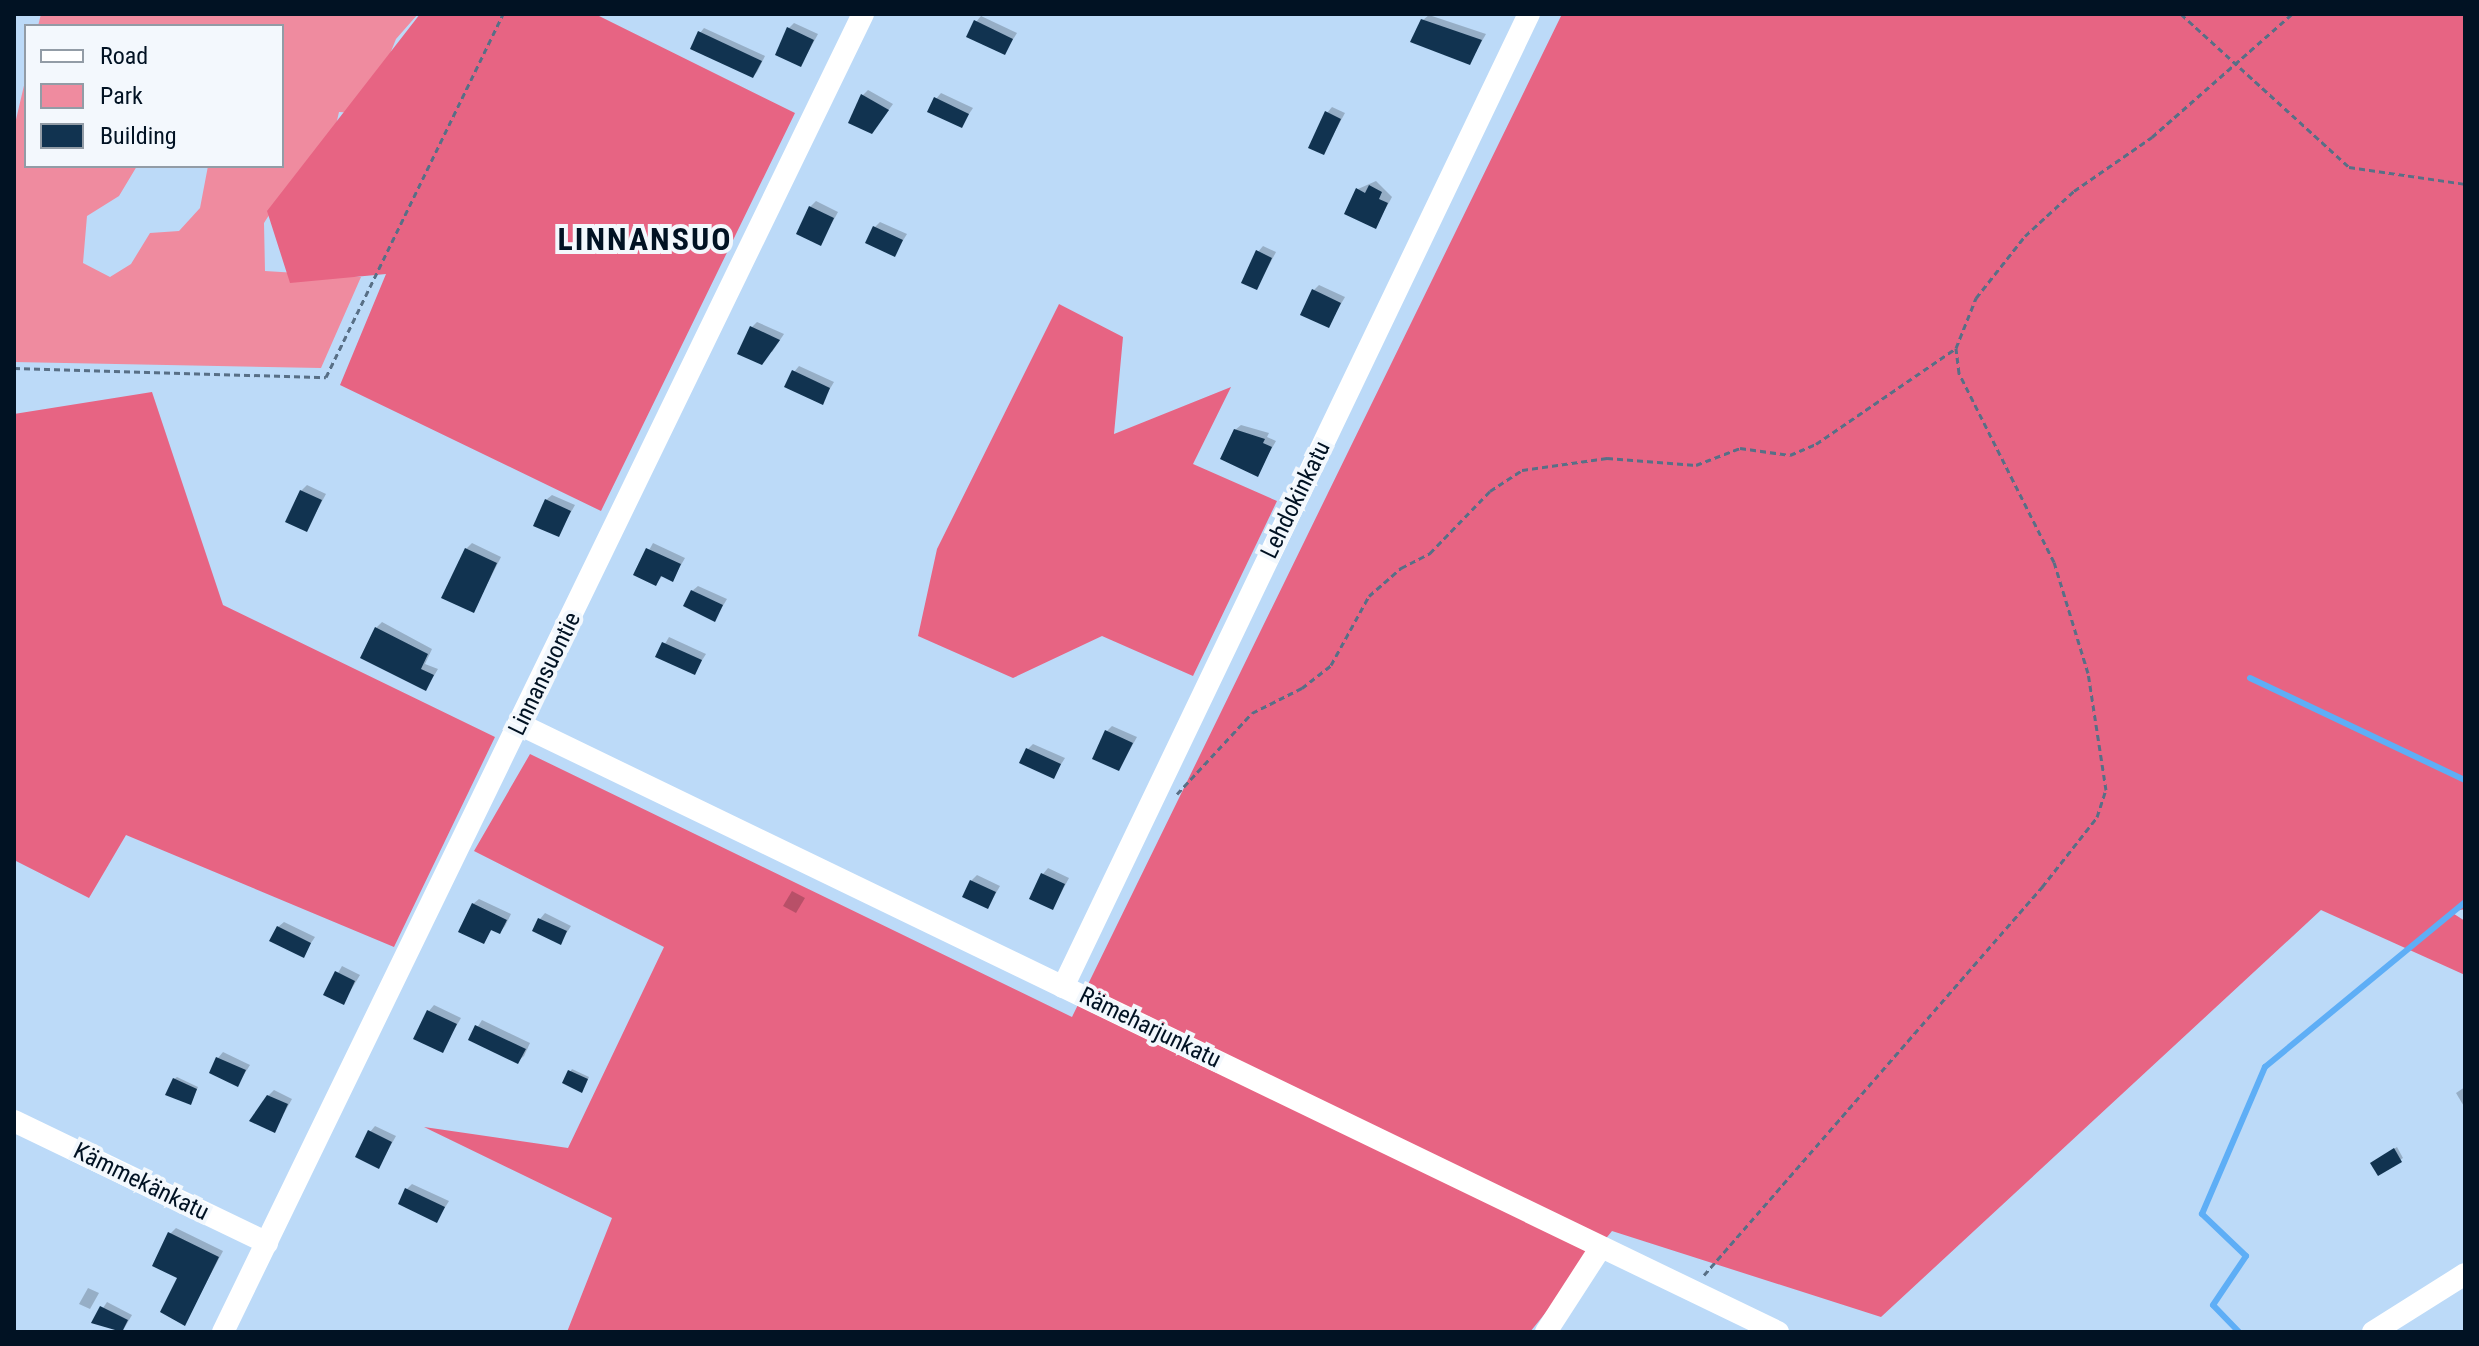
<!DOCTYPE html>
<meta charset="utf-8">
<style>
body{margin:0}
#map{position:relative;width:2479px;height:1346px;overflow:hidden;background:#bcdaf8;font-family:"Roboto Condensed",sans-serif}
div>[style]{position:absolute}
.green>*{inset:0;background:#ef8b9f}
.forest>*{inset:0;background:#e76483}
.shadow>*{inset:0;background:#0003}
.stream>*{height:6px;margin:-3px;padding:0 3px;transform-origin:3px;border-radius:3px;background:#5eaef6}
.building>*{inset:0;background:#113350}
.path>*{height:3px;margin-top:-1.5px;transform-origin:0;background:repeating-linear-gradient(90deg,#586f86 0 6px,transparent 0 10px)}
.street>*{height:22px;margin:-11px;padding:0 11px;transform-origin:11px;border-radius:11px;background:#fff}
span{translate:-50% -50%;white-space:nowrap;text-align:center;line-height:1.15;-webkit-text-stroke:8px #f3f8fd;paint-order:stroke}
.street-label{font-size:24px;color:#011223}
.district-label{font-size:32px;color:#011223;font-weight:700;letter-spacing:2px}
.frame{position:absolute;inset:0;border:16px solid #011223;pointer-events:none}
.legend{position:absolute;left:24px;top:24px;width:260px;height:144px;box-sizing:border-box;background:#f3f8fd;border:2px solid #929ca6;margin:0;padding:10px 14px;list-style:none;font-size:24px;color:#011223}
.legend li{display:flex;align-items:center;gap:16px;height:40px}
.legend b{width:40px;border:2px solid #929ca6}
</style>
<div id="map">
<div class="green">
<i style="clip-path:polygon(41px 14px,418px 14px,396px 39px,384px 69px,441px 118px,339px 112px,331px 147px,288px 185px,264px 223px,265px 271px,361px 277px,321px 368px,14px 362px,14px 128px,26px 77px,26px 166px,137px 166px,119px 196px,87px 216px,83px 263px,110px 277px,131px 264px,150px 233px,179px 231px,200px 208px,208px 166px,282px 166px,282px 26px,38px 26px)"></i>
</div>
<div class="forest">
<i style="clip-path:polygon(420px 14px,595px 14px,795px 113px,601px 511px,340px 385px,386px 274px,290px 283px,267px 211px)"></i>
<i style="clip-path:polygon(1562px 14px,2465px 14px,2465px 909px,2451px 912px,2465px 921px,2465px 975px,2321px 910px,1881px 1317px,1612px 1231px,1530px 1332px,567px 1332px,612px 1218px,424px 1127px,568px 1148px,664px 947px,474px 851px,530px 754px,1072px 1017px)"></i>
<i style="clip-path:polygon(1059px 304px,1123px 337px,1114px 434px,1231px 387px,1193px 464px,1277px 501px,1193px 676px,1102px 636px,1013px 678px,918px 636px,937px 549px)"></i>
<i style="clip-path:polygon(152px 392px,223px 605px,495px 737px,394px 947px,126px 835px,89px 898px,14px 860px,14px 414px)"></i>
</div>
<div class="shadow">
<i style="clip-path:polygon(1429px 15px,1486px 34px,1470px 62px,1423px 20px)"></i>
<i style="clip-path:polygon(981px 16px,1017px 33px,1005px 52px,976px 22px)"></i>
<i style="clip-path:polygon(794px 23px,818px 34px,801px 65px,789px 28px)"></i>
<i style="clip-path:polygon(704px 28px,765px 56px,757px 72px,753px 76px,700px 33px)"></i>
<i style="clip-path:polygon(868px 90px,893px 104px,877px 126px,863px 95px)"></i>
<i style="clip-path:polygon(941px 93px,973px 108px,961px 126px,936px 99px)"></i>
<i style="clip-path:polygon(1332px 107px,1345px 113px,1323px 153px,1327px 113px)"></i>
<i style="clip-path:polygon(1376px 181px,1392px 197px,1376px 226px,1358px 189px)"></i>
<i style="clip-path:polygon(816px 201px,838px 212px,821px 243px,810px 207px)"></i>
<i style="clip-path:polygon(880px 222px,907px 234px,894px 255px,875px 227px)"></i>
<i style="clip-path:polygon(1263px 246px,1276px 252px,1257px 288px,1258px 252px)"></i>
<i style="clip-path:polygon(1319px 285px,1345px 297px,1328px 326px,1314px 290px)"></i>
<i style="clip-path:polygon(757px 322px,784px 334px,772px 352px,752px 327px)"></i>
<i style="clip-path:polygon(799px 366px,834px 382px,822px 402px,794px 372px)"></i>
<i style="clip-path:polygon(1241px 425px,1269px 433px,1267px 437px,1276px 441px,1257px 474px,1235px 430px)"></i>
<i style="clip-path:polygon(307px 485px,326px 494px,307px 529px,301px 491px)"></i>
<i style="clip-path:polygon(552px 495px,575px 505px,558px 535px,546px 500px)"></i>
<i style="clip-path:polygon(472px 543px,501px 557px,474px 610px,466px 549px)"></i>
<i style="clip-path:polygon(653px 543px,685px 558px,673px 579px,663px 575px,656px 584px,636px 574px)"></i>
<i style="clip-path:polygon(698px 586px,727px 599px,715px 619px,692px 591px)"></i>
<i style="clip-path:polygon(382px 622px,432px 649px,425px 664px,438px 669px,426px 689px,376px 628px)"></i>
<i style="clip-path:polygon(669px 637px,706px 654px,694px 673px,658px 656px)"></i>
<i style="clip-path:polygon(1112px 726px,1137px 737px,1119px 769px,1107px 731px)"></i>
<i style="clip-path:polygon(1033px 744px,1065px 758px,1053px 777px,1028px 749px)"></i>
<i style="clip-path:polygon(1048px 868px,1069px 878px,1053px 908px,1043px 874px)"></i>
<i style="clip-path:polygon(977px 875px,1000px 886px,988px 907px,971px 881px)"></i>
<i style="clip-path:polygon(792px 891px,805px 898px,796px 913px,783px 906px)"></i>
<i style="clip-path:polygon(479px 899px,511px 914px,505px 926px,500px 932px,493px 928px,483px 942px,473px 904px)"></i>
<i style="clip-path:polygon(545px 913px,571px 926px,560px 943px,540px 919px)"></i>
<i style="clip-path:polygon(284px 922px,315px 937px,303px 955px,278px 927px)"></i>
<i style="clip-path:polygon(342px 966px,360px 975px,343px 1003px,326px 994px)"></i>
<i style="clip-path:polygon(434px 1005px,461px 1018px,442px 1050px,429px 1011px)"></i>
<i style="clip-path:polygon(482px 1020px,530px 1043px,524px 1056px,518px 1061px,470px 1039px)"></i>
<i style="clip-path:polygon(223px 1052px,250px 1065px,238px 1084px,218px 1058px)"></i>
<i style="clip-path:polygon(572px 1069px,589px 1077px,584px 1088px,564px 1082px)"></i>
<i style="clip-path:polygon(177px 1077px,198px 1087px,191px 1103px,174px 1079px)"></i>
<i style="clip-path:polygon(2465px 1087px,2465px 1108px,2456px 1093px)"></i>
<i style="clip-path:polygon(274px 1090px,292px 1099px,274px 1131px,268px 1096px)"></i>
<i style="clip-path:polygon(375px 1126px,396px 1136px,379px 1166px,370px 1132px)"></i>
<i style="clip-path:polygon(2397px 1147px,2403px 1158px,2379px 1173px,2374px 1161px)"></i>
<i style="clip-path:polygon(412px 1184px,449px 1201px,437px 1220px,407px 1189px)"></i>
<i style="clip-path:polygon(176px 1228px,223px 1251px,185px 1323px,170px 1234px)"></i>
<i style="clip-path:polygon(88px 1288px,99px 1293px,90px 1309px,79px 1304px)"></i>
<i style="clip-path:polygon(107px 1302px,132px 1315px,122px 1332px,94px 1322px)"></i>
</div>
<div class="stream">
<i style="left:2250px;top:678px;width:238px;rotate:25.4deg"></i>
<i style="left:2239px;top:1332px;width:37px;rotate:-134deg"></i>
<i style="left:2213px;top:1305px;width:59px;rotate:-56deg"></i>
<i style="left:2246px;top:1256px;width:61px;rotate:-136.3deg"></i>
<i style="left:2202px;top:1214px;width:160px;rotate:-66.8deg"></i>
<i style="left:2265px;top:1067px;width:259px;rotate:-39.5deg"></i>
</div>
<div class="building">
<i style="clip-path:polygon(1421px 19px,1482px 40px,1470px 65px,1410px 42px)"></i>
<i style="clip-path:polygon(974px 20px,1013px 39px,1005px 55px,966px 37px)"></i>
<i style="clip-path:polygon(787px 27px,814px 40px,801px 67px,775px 55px)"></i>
<i style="clip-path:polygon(698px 31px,762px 61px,753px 78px,690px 49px)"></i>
<i style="clip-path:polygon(861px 94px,889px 110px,872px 134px,848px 123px)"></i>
<i style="clip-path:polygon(934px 97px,969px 114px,962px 128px,927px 112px)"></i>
<i style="clip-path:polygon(1325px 111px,1341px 119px,1324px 155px,1308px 148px)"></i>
<i style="clip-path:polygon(1369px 185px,1382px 192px,1379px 199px,1388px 203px,1376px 229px,1344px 214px,1356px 188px,1365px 193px)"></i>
<i style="clip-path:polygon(809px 206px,834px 218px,821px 246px,796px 234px)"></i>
<i style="clip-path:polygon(873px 226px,903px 240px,895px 257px,865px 243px)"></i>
<i style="clip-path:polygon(1256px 250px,1272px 258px,1257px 290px,1241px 283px)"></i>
<i style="clip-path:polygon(1312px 289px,1341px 303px,1329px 328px,1300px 315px)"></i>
<i style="clip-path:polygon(750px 326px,780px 340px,762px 365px,737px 354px)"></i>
<i style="clip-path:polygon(792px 370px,830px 388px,823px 405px,784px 387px)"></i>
<i style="clip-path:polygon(1234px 429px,1265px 439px,1263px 443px,1272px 447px,1258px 477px,1220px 459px)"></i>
<i style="clip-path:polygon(300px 490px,322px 500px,307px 532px,285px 522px)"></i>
<i style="clip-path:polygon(545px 499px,571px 511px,559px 537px,533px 526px)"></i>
<i style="clip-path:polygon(465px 548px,497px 563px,474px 613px,441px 598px)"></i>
<i style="clip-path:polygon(646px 548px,681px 564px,673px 582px,661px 576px,656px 586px,633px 575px)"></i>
<i style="clip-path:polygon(691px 590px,723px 605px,715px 622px,683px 606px)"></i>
<i style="clip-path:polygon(375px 627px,428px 654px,421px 669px,434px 675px,426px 691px,360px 658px)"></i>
<i style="clip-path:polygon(662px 642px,702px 660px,695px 675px,655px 657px)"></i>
<i style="clip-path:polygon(1105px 730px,1133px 743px,1119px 771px,1092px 759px)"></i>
<i style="clip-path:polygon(1026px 748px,1061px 764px,1054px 779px,1019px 763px)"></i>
<i style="clip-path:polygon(1041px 873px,1065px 884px,1053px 910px,1029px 899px)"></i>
<i style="clip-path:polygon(970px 880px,996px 892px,988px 909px,962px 897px)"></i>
<i style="clip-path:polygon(472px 903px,507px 920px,500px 934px,491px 930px,484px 944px,458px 932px)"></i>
<i style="clip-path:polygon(538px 918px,567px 931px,561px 945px,532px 931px)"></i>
<i style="clip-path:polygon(277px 926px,311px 943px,304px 958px,269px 941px)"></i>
<i style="clip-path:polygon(335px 971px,355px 981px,344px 1005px,323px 995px)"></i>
<i style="clip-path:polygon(427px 1010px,457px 1024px,443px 1053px,413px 1039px)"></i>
<i style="clip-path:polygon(475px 1025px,526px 1049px,518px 1064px,468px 1040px)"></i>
<i style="clip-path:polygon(216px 1057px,246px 1070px,238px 1087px,209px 1073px)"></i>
<i style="clip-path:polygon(568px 1070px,588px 1079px,582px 1093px,562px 1083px)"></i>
<i style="clip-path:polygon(173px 1078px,197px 1089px,191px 1105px,165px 1095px)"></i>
<i style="clip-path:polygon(267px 1095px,288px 1104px,275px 1133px,249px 1121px)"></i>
<i style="clip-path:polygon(368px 1130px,392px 1142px,379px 1169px,355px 1157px)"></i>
<i style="clip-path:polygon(2394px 1148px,2402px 1162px,2378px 1176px,2370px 1163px)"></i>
<i style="clip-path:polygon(405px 1188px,445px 1207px,437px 1223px,398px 1204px)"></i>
<i style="clip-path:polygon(168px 1232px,219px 1257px,185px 1326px,160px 1312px,177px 1278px,152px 1266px)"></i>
<i style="clip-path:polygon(100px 1306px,128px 1320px,122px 1332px,91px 1323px)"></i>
</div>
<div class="path">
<i style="left:2181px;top:14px;width:227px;rotate:42.3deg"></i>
<i style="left:2349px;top:167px;width:117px;rotate:8.3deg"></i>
<i style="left:14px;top:368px;width:312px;rotate:1.7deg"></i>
<i style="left:326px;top:377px;width:404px;rotate:-64deg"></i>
<i style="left:1177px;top:794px;width:110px;rotate:-47.2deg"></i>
<i style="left:1252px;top:713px;width:56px;rotate:-26.6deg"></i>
<i style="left:1302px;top:688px;width:37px;rotate:-38deg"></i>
<i style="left:1331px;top:665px;width:79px;rotate:-61.2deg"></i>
<i style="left:1369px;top:596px;width:43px;rotate:-41.2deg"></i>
<i style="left:1401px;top:568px;width:33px;rotate:-27deg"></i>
<i style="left:1430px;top:553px;width:86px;rotate:-45.9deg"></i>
<i style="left:1490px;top:491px;width:38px;rotate:-33deg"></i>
<i style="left:1522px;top:470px;width:86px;rotate:-8deg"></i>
<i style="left:1607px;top:458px;width:89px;rotate:4.5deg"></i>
<i style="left:1696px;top:465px;width:47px;rotate:-21.1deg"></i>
<i style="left:1740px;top:448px;width:50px;rotate:8deg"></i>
<i style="left:1790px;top:455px;width:28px;rotate:-23deg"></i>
<i style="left:1816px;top:444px;width:170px;rotate:-34.4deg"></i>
<i style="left:1704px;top:1275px;width:515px;rotate:-48.94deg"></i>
<i style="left:2042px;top:887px;width:89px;rotate:-51.8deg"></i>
<i style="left:2097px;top:817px;width:28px;rotate:-72deg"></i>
<i style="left:2106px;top:790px;width:118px;rotate:-98.7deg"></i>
<i style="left:2088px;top:673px;width:116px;rotate:-107deg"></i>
<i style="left:2054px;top:562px;width:212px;rotate:-116.7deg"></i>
<i style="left:1959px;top:373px;width:25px;rotate:-97deg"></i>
<i style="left:1956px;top:348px;width:54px;rotate:-68.2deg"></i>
<i style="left:1976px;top:298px;width:79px;rotate:-51.7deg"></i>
<i style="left:2025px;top:236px;width:67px;rotate:-42.6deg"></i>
<i style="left:2074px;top:191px;width:95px;rotate:-34.7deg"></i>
<i style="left:2152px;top:137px;width:186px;rotate:-41.3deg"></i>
</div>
<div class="street">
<i style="left:521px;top:725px;width:1396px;rotate:25.78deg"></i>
<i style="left:1063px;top:987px;width:1079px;rotate:-64.41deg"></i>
<i style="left:14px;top:1121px;width:281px;rotate:25.7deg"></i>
<i style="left:223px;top:1332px;width:1465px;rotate:-64.1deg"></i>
<i style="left:1546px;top:1332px;width:101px;rotate:-57.1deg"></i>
<i style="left:2373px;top:1332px;width:109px;rotate:-32.2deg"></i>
</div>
<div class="street-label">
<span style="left:1296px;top:500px;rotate:-64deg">Lehdokinkatu</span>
<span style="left:545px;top:674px;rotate:-64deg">Linnansuontie</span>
<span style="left:1150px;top:1028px;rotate:26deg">Rämeharjunkatu</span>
<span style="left:141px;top:1182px;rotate:26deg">Kämmekänkatu</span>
</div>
<div class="district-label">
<span style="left:645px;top:239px">LINNANSUO</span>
</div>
<div class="frame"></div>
<ul class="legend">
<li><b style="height:10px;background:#fff"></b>Road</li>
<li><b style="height:22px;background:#ef8b9f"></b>Park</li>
<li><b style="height:22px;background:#113350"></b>Building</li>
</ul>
</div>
